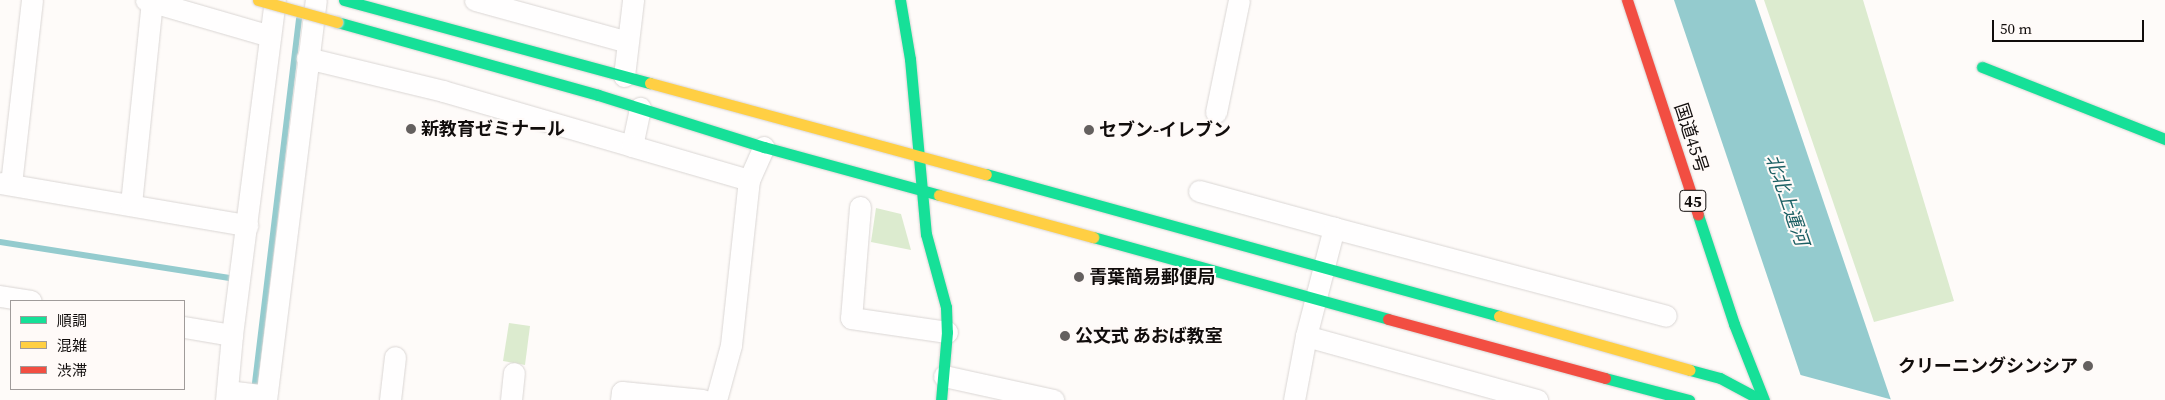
<!DOCTYPE html>
<meta charset="utf-8">
<style>
body{margin:0}
#map{position:relative;width:2165px;height:400px;overflow:hidden;background:#fefbf9;font-family:"Source Serif 4","Noto Sans JP",serif}
div>[style]{position:absolute}
.green>*{inset:0;background:#dcebcf}
.water>*{inset:0;background:#94cbce}
.pier>*{inset:0;background:#fefbf9}
.stream>*{height:6px;margin:-3px;padding:0 3px;transform-origin:3px;border-radius:3px;background:#94cbce}
.roads{filter:drop-shadow(0 0 1px #dad6d4) drop-shadow(0 0 1px #dad6d4)}
.street>*{height:21px;margin:-10.5px;padding:0 10.5px;transform-origin:10.5px;border-radius:10.5px;background:#fffefe}
.fast>*{height:11px;margin:-5.5px;padding:0 5.5px;transform-origin:5.5px;border-radius:5.5px;background:#16e098}
.slow>*{height:11px;margin:-5.5px;padding:0 5.5px;transform-origin:5.5px;border-radius:5.5px;background:#ffcf43}
.jam>*{height:11px;margin:-5.5px;padding:0 5.5px;transform-origin:5.5px;border-radius:5.5px;background:#f24e42}
.bridges{filter:drop-shadow(0 0 1px #dad6d4) drop-shadow(0 0 1px #dad6d4)}
.slow-bridge>*{height:11px;margin:-5.5px;padding:0 5.5px;transform-origin:5.5px;border-radius:5.5px;background:#ffcf43}
.dots>*{width:14px;height:14px;translate:-50% -50%;box-sizing:border-box;border:2px solid #fffaf8;border-radius:50%}
span{translate:-50% -50%;white-space:nowrap;text-align:center;line-height:1.15;-webkit-text-stroke:4px #fffaf8;paint-order:stroke}
.shield-label span{padding:1px 4px;background:#fffaf8;border:1px solid;border-radius:4px;-webkit-text-stroke-width:0}
.shield-label{font-size:16px;color:#110d0c;font-weight:700}
.poi-label{font-size:18px;color:#110d0c;font-weight:700}
.left{translate:0 -50%;text-align:left}
.right{translate:-100% -50%;text-align:right}
.street-label{font-size:18px;color:#110d0c}
.water-label{font-size:19px;color:#1b5f63;font-style:italic}
.legend{position:absolute;left:10px;top:300px;width:175px;height:90px;box-sizing:border-box;background:#fffaf8;border:1px solid #a09b9a;margin:0;padding:6px 9px;list-style:none;font-size:15px;color:#110d0c}
.legend li{display:flex;align-items:center;gap:10px;height:25px}
.legend b{width:25px;border:1px solid #a09b9a}
.scale{position:absolute;left:1992px;top:20px;width:152px;height:22px;box-sizing:border-box;border:2px solid #110d0c;border-top:0;padding-left:6px;font-size:15px;line-height:18px;white-space:nowrap;color:#110d0c;-webkit-text-stroke:4px #fffaf8;paint-order:stroke}
</style>
<div id="map">
<div class="green">
<i style="clip-path:polygon(1764px 0,1863px 0,1954px 301px,1874px 322px)"></i>
<i style="clip-path:polygon(876px 208px,901px 214px,911px 250px,871px 242px)"></i>
<i style="clip-path:polygon(509px 323px,530px 326px,525px 365px,503px 361px)"></i>
</div>
<div class="water">
<i style="clip-path:polygon(1674px 0,1755px 0,1891px 400px,1809px 400px)"></i>
</div>
<div class="pier">
<i style="clip-path:polygon(1797px 374px,1893px 400px,1806px 400px)"></i>
</div>
<div class="stream">
<i style="left:0;top:242px;width:234px;rotate:8.9deg"></i>
<i style="left:254px;top:391px;width:375px;rotate:-83.1deg"></i>
</div>
<div class="roads">
<div class="street">
<i style="left:146px;top:0;width:129px;rotate:16.2deg"></i>
<i style="left:475px;top:0;width:158px;rotate:15.4deg"></i>
<i style="left:307px;top:58px;width:140px;rotate:13.6deg"></i>
<i style="left:443px;top:91px;width:197px;rotate:16.2deg"></i>
<i style="left:632px;top:146px;width:39px;rotate:-78deg"></i>
<i style="left:624px;top:76px;width:77px;rotate:-83.2deg"></i>
<i style="left:1216px;top:112px;width:114px;rotate:-78.4deg"></i>
<i style="left:632px;top:146px;width:122px;rotate:16.2deg"></i>
<i style="left:0;top:183px;width:251px;rotate:9.7deg"></i>
<i style="left:11px;top:184px;width:185px;rotate:-83.5deg"></i>
<i style="left:1199px;top:191px;width:140px;rotate:15.3deg"></i>
<i style="left:131px;top:204px;width:204px;rotate:-84.1deg"></i>
<i style="left:860px;top:207px;width:111px;rotate:94.6deg"></i>
<i style="left:851px;top:318px;width:97px;rotate:8.3deg"></i>
<i style="left:0;top:296px;width:31px;rotate:9deg"></i>
<i style="left:184px;top:327px;width:49px;rotate:9.5deg"></i>
<i style="left:1306px;top:336px;width:240px;rotate:15.5deg"></i>
<i style="left:944px;top:376px;width:112px;rotate:12.4deg"></i>
<i style="left:227px;top:391px;width:39px;rotate:7deg"></i>
<i style="left:226px;top:400px;width:65px;rotate:-84.7deg"></i>
<i style="left:232px;top:335px;width:338px;rotate:-82.7deg"></i>
<i style="left:266px;top:400px;width:403px;rotate:-82.9deg"></i>
<i style="left:390px;top:400px;width:43px;rotate:-83.4deg"></i>
<i style="left:511px;top:400px;width:27px;rotate:-84deg"></i>
<i style="left:621px;top:400px;width:8px;rotate:-83deg"></i>
<i style="left:622px;top:392px;width:81px;rotate:5.6deg"></i>
<i style="left:716px;top:400px;width:57px;rotate:-74.7deg"></i>
<i style="left:731px;top:345px;width:166px;rotate:-83.8deg"></i>
<i style="left:749px;top:180px;width:36px;rotate:-66deg"></i>
<i style="left:1294px;top:400px;width:65px;rotate:-79.4deg"></i>
<i style="left:1306px;top:336px;width:112px;rotate:-75.5deg"></i>
<i style="left:1334px;top:228px;width:343px;rotate:14.8deg"></i>
</div>
<div class="fast">
<i style="left:344px;top:0;width:317px;rotate:15.2deg"></i>
<i style="left:900px;top:0;width:60px;rotate:80.4deg"></i>
<i style="left:910px;top:59px;width:176px;rotate:84.8deg"></i>
<i style="left:926px;top:234px;width:76px;rotate:74.7deg"></i>
<i style="left:946px;top:307px;width:25px;rotate:88deg"></i>
<i style="left:947px;top:332px;width:68px;rotate:95deg"></i>
<i style="left:337px;top:22px;width:271px;rotate:15.6deg"></i>
<i style="left:598px;top:95px;width:174px;rotate:17.4deg"></i>
<i style="left:764px;top:147px;width:181px;rotate:15.3deg"></i>
<i style="left:1982px;top:67px;width:197px;rotate:21.5deg"></i>
<i style="left:986px;top:174px;width:532px;rotate:15.47deg"></i>
<i style="left:1698px;top:215px;width:115px;rotate:71.7deg"></i>
<i style="left:1734px;top:324px;width:82px;rotate:68.5deg"></i>
<i style="left:1093px;top:237px;width:306px;rotate:15.5deg"></i>
<i style="left:1690px;top:370px;width:31px;rotate:15deg"></i>
<i style="left:1720px;top:378px;width:47px;rotate:28.2deg"></i>
<i style="left:1605px;top:378px;width:87px;rotate:14.7deg"></i>
</div>
<div class="slow">
<i style="left:650px;top:83px;width:348px;rotate:15.2deg"></i>
<i style="left:939px;top:195px;width:160px;rotate:15.3deg"></i>
<i style="left:1499px;top:316px;width:198px;rotate:15.8deg"></i>
</div>
<div class="jam">
<i style="left:1627px;top:0;width:226px;rotate:71.7deg"></i>
<i style="left:1388px;top:319px;width:225px;rotate:15.2deg"></i>
</div>
</div>
<div class="bridges">
<div class="slow-bridge">
<i style="left:258px;top:0;width:82px;rotate:15.6deg"></i>
</div>
</div>
<div class="dots">
<i style="left:411px;top:129px;background:#64605f"></i>
<i style="left:1089px;top:130px;background:#64605f"></i>
<i style="left:1079px;top:277px;background:#64605f"></i>
<i style="left:1065px;top:336px;background:#64605f"></i>
<i style="left:2088px;top:366px;background:#64605f"></i>
</div>
<div class="shield-label">
<span style="left:1693px;top:201px">45</span>
</div>
<div class="poi-label">
<span class="left" style="left:421px;top:129px">新教育ゼミナール</span>
<span class="left" style="left:1099px;top:130px">セブン-イレブン</span>
<span class="left" style="left:1089px;top:277px">青葉簡易郵便局</span>
<span class="left" style="left:1075px;top:336px">公文式 あおば教室</span>
<span class="right" style="left:2078px;top:366px">クリーニングシンシア</span>
</div>
<div class="street-label">
<span style="left:1691px;top:138px;rotate:72deg">国道45号</span>
</div>
<div class="water-label">
<span style="left:1787px;top:200px;rotate:71deg">北北上運河</span>
</div>
<ul class="legend">
<li><b style="height:6px;background:#16e098"></b>順調</li>
<li><b style="height:6px;background:#ffcf43"></b>混雑</li>
<li><b style="height:6px;background:#f24e42"></b>渋滞</li>
</ul>
<div class="scale">50 m</div>
</div>
